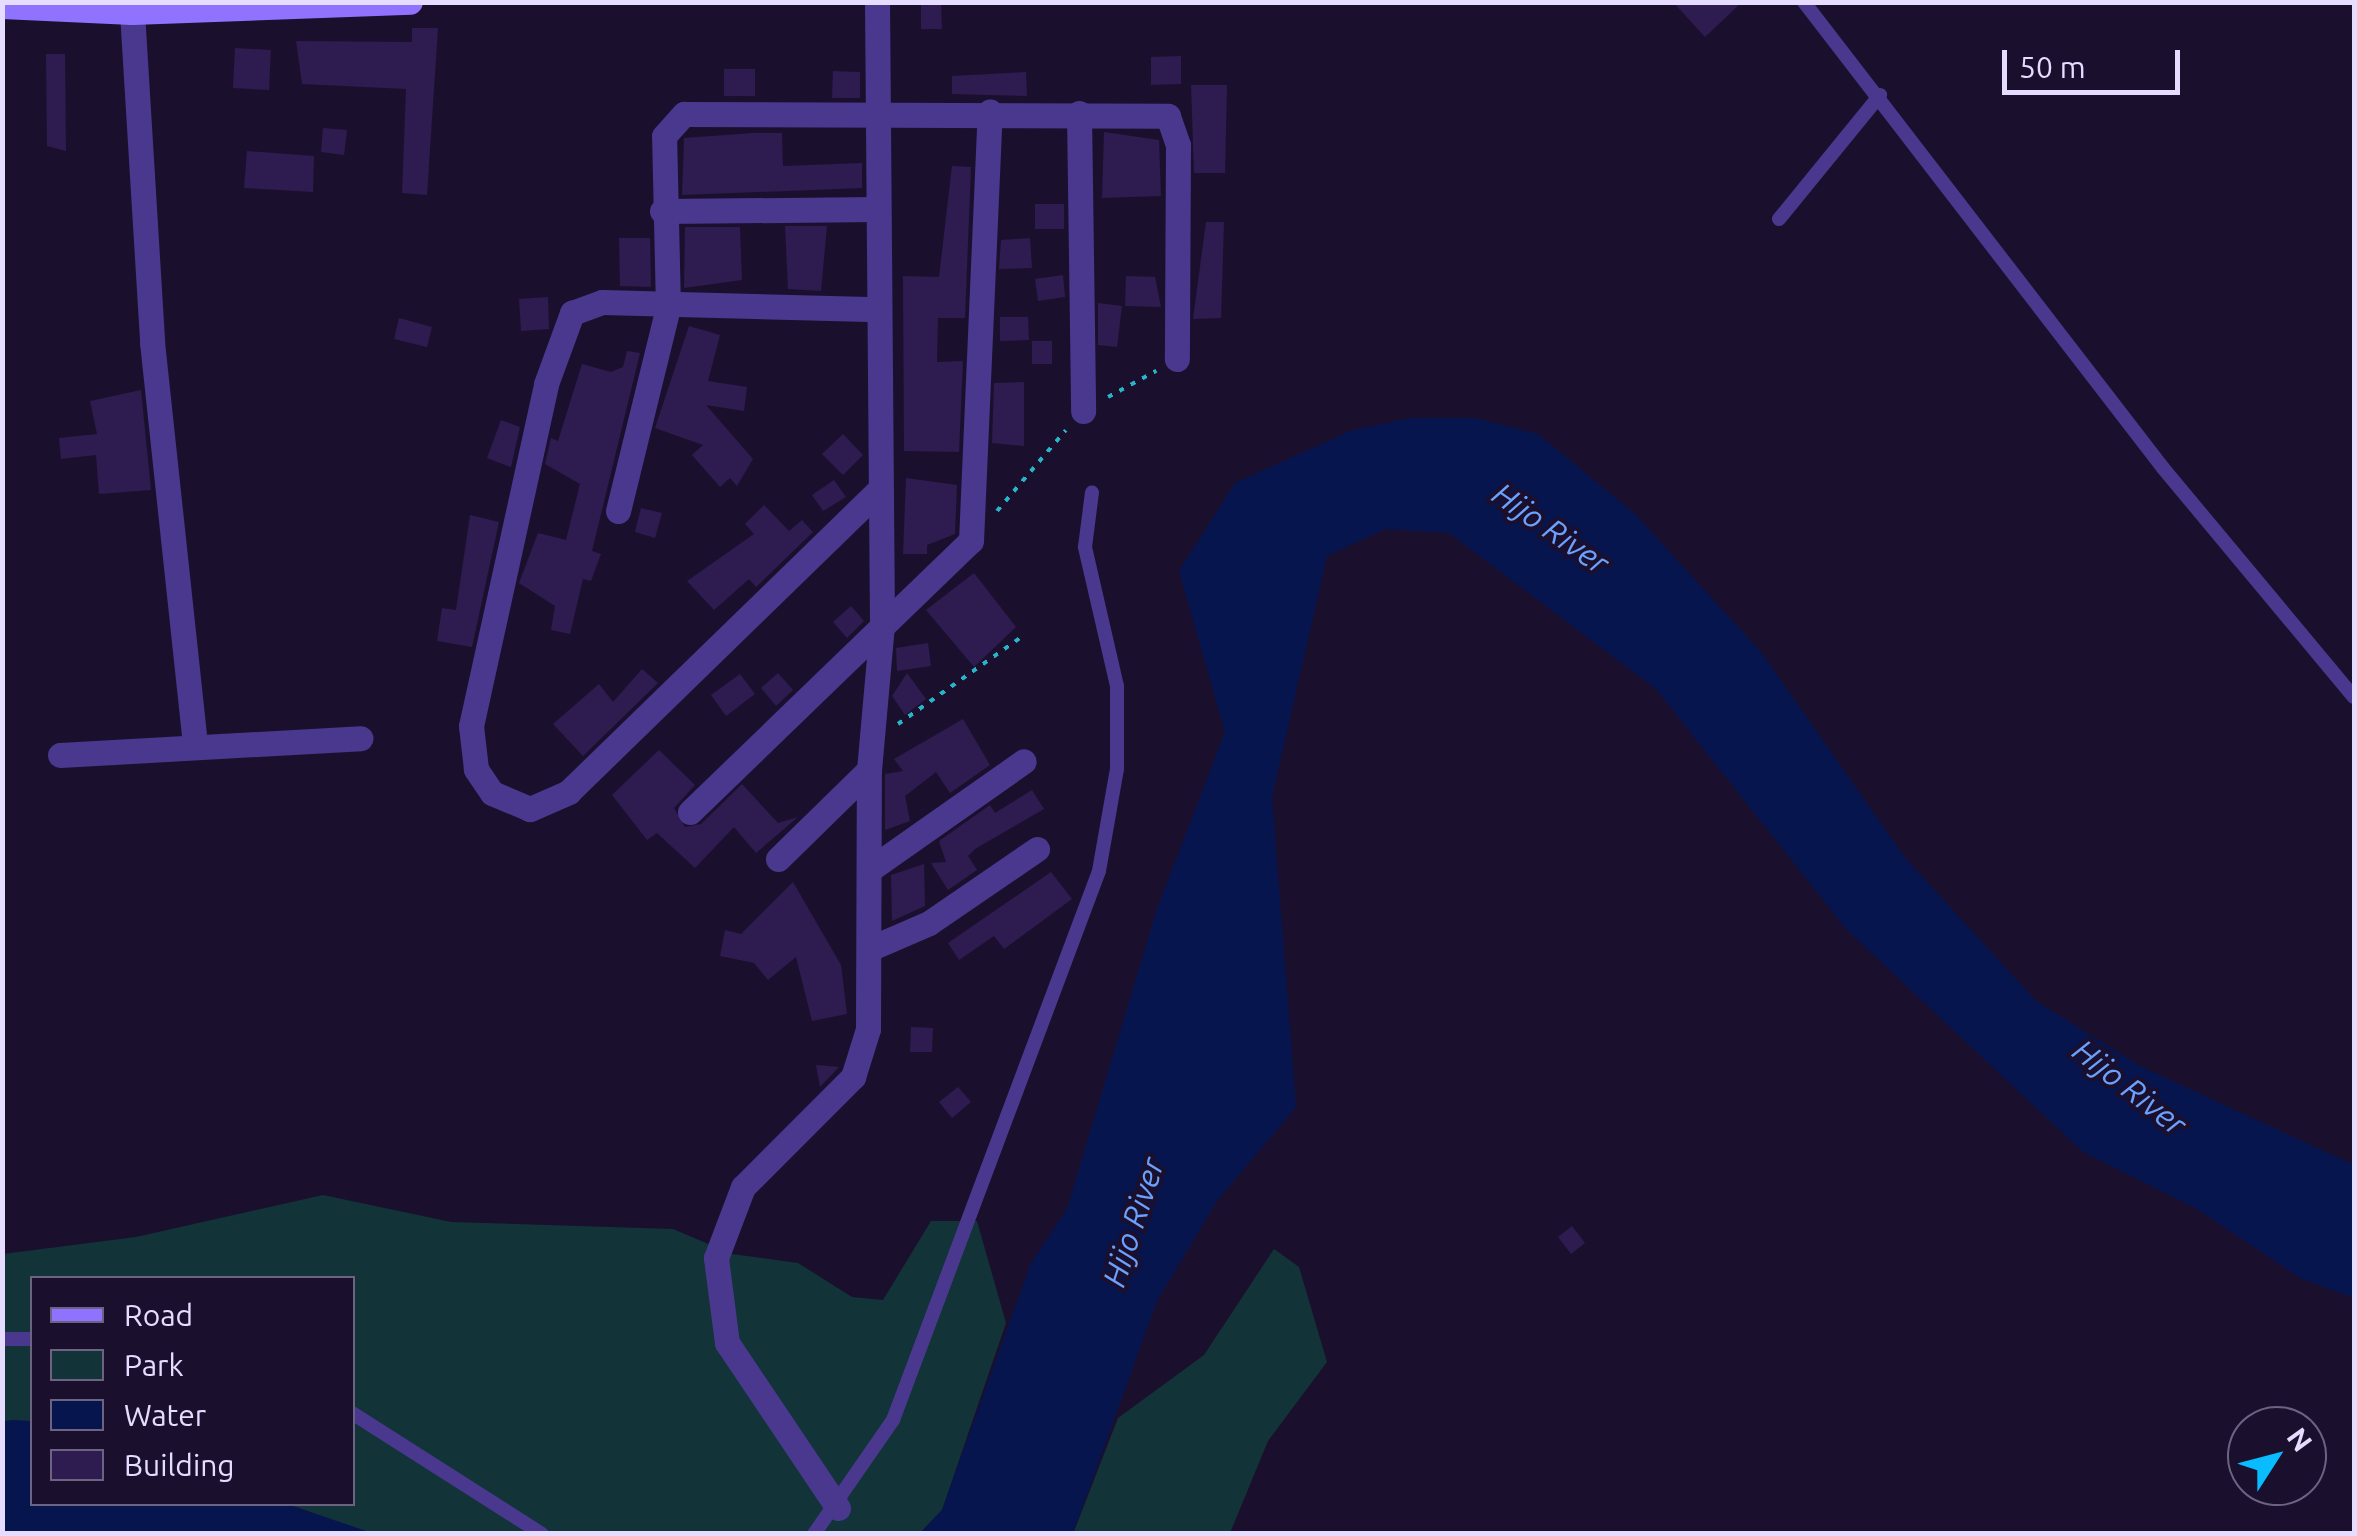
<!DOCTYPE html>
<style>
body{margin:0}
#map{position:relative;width:2357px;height:1536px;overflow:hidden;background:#1a102e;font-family:Ubuntu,sans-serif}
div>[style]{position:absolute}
.green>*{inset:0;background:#123338}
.water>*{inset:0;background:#07154f}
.building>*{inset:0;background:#2e1b50}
.path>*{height:4px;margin-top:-2px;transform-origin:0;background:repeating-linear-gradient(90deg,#28b5c7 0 5px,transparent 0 13px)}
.lane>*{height:14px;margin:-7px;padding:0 7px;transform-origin:7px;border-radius:7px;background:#4a388f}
.street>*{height:25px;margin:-12.5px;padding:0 12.5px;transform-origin:12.5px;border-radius:12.5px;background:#4a388f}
.secondary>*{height:25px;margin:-12.5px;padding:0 12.5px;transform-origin:12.5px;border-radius:12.5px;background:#8f73ff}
span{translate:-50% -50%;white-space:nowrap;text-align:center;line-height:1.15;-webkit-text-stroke:8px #1a102e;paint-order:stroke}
.water-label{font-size:32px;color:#6aa1ff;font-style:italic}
.frame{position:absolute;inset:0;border:5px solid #e6dcff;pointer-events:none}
.legend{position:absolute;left:30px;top:1276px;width:325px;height:230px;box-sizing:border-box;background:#1a102e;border:2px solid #6c6282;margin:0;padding:12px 18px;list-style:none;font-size:30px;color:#e6dcff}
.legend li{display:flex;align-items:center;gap:20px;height:50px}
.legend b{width:50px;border:2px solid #6c6282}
.north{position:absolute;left:2227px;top:1406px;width:100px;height:100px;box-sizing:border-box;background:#1a102e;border:2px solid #6c6282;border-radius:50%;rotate:54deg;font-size:28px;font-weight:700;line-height:40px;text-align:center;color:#e6dcff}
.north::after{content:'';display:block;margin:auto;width:35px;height:45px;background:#08bcff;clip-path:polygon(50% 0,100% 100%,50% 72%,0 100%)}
.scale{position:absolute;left:2002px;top:50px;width:178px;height:45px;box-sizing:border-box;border:5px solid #e6dcff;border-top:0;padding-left:12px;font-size:30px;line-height:35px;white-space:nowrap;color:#e6dcff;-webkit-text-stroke:8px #1a102e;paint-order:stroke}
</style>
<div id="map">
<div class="green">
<i style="clip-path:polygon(323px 1195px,451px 1222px,673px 1229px,732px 1254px,798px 1263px,852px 1297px,883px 1300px,931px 1221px,977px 1221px,1006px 1323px,942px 1510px,920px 1533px,372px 1534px,287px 1504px,352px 1504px,352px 1278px,32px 1278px,32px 1421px,3px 1421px,3px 1254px,136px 1237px)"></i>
<i style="clip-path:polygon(1274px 1249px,1299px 1267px,1327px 1362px,1268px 1441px,1230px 1533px,1073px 1534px,1118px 1418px,1204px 1355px)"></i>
</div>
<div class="water">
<i style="clip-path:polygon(1410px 418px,1475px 418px,1538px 434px,1635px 514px,1761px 652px,1906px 859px,2036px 1001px,2140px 1066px,2354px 1165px,2354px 1298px,2302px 1279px,2197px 1209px,2083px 1152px,1847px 930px,1656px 689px,1449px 533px,1385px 529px,1327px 556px,1272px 797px,1296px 1107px,1217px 1201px,1157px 1301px,1073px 1533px,920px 1533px,942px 1510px,1031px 1263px,1067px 1209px,1157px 909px,1225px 732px,1179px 571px,1235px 483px,1350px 431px)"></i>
<i style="clip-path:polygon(13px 1420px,32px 1421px,32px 1504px,287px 1504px,372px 1533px,3px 1533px,3px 1421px)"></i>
</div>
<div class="building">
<i style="clip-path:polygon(1673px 2px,1742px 2px,1705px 37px)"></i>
<i style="clip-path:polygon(941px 3px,942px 29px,921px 29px,921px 4px)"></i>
<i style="clip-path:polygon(412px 28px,438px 28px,427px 195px,402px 193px,406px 89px,302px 84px,296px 41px,412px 42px)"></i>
<i style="clip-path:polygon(235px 48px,271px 50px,269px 90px,233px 88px)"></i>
<i style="clip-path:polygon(46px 54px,65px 54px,66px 151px,47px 146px)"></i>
<i style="clip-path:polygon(1181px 56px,1181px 84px,1151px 85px,1151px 57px)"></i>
<i style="clip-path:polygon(724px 69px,755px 69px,755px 96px,724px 96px)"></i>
<i style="clip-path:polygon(833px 71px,860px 72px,860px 98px,832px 98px)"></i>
<i style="clip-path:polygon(1026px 72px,1027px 96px,952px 94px,952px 76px)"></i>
<i style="clip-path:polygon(1191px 85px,1227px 85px,1225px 173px,1194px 173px)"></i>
<i style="clip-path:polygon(323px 128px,347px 130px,344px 155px,321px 152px)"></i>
<i style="clip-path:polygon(1104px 132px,1159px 140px,1161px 196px,1102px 198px)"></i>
<i style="clip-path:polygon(753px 133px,782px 133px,783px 166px,862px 163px,862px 188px,682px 195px,684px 138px)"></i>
<i style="clip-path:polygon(247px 151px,314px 156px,313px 192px,244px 188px)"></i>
<i style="clip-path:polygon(952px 166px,971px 167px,965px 318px,938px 318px,937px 362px,963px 361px,959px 452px,904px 451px,903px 276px,939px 277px)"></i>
<i style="clip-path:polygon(1035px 204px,1064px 204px,1064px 229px,1035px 229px)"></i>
<i style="clip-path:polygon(1206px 222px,1224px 222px,1221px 318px,1193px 319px)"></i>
<i style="clip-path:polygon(785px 226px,827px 226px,821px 291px,788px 289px)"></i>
<i style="clip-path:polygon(685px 227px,740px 227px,742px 280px,684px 288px)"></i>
<i style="clip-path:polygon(619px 238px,650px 238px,651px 287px,620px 286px)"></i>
<i style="clip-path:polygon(1030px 238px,1032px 268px,999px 269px,1001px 240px)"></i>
<i style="clip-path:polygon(1063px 275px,1065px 297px,1038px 301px,1035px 279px)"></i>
<i style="clip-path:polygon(1126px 276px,1155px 277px,1161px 307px,1125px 306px)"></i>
<i style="clip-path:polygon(548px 297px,549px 329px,521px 331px,519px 299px)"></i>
<i style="clip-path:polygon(1098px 303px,1122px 306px,1117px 347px,1098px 345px)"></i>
<i style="clip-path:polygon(1000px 317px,1028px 317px,1029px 340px,1000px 341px)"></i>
<i style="clip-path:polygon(399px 318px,432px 327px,427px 347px,394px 339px)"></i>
<i style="clip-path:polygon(689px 326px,720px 335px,708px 381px,747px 387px,744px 411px,706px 405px,753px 459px,737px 486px,730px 478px,720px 487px,692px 455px,703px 445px,655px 428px)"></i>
<i style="clip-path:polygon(1032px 341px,1052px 341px,1052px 364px,1032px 364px)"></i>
<i style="clip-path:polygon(627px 351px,640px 353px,592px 551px,601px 554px,591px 581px,583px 579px,570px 634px,551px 630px,555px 606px,519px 583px,538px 533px,566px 540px,580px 484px,545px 464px,551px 438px,558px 441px,582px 364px,611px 372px,623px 367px)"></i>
<i style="clip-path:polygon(1024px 382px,1024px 446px,992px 443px,994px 383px)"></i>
<i style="clip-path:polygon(141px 390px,151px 490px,99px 494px,96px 455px,61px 459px,59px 438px,97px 434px,90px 401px)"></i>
<i style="clip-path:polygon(501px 420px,520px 427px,511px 467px,487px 458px)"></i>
<i style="clip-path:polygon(843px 434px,863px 455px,843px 475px,822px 454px)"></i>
<i style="clip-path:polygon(906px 478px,957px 485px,955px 534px,927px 545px,927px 554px,903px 554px)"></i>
<i style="clip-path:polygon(834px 480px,846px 497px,823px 511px,812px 495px)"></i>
<i style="clip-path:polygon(764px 505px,789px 531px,802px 520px,813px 532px,756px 587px,749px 579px,714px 610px,687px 581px,754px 534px,745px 524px)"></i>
<i style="clip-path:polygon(641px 508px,662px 513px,655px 538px,635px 532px)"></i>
<i style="clip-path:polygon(470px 515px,499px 522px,472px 647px,437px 641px,442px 608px,456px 610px)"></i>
<i style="clip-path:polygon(974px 573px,1016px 627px,974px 667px,926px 610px)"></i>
<i style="clip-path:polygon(851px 606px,864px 621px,847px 638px,833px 622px)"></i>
<i style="clip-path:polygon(928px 643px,931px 666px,897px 671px,896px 648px)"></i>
<i style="clip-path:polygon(642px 669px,658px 683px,583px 756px,553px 724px,599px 684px,613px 702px)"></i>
<i style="clip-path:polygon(778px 673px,793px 690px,776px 706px,761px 688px)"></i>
<i style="clip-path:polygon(907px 673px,926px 699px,905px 715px,892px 696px)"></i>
<i style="clip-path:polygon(740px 674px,755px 694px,726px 716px,711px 695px)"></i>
<i style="clip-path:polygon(963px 719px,990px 765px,950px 793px,936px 772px,905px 796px,910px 821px,885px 830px,885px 774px,903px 771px,894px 759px)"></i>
<i style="clip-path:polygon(659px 750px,695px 785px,674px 808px,685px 827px,701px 824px,742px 784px,778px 823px,798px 817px,756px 853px,734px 827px,695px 868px,657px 833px,647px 840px,612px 795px)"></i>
<i style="clip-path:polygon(1032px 790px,1044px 809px,975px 849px,968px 856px,977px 870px,948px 890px,931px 863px,946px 862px,939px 841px,990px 805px,995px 813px)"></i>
<i style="clip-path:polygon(924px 864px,925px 906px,892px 921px,891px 875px)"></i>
<i style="clip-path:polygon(1051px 872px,1072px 899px,1004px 949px,994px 936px,959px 960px,948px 943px)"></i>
<i style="clip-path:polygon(793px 882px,841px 965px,847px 1014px,812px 1021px,796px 957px,768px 980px,754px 963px,720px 956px,725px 930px,741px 934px)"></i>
<i style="clip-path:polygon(911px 1027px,933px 1028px,932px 1052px,910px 1052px)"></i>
<i style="clip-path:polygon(816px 1065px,839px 1067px,820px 1087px)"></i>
<i style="clip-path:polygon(958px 1087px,971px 1102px,952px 1118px,939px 1102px)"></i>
<i style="clip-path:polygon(1572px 1226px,1585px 1243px,1571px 1254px,1558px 1237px)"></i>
</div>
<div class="path">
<i style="left:1108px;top:397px;width:55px;rotate:-28.4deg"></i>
<i style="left:997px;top:511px;width:106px;rotate:-49.6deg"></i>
<i style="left:898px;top:724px;width:154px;rotate:-35.2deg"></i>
</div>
<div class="lane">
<i style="left:1804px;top:2px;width:588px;rotate:52.39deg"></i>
<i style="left:2163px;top:468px;width:298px;rotate:50.2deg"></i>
<i style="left:1779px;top:219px;width:160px;rotate:-50.8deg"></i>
<i style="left:2px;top:1339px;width:30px"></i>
<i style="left:352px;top:1413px;width:225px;rotate:32.5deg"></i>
<i style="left:814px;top:1534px;width:139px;rotate:-55.3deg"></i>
<i style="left:893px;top:1420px;width:586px;rotate:-69.43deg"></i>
<i style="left:1099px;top:871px;width:104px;rotate:-80deg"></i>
<i style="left:1117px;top:769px;width:83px;rotate:-90deg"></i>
<i style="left:1117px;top:686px;width:143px;rotate:-103deg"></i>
<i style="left:1085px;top:547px;width:55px;rotate:-82.7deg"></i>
</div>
<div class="street">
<i style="left:132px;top:12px;width:331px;rotate:86.5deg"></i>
<i style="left:152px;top:342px;width:406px;rotate:83.9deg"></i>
<i style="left:1079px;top:113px;width:298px;rotate:89.2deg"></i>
<i style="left:662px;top:211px;width:215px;rotate:-0.5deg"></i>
<i style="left:877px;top:492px;width:430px;rotate:135.8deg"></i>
<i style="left:569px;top:792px;width:43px;rotate:156.4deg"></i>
<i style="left:530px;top:809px;width:41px;rotate:-157.2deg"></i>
<i style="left:492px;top:793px;width:29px;rotate:-124deg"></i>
<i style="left:476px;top:769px;width:43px;rotate:-96.6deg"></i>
<i style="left:471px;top:726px;width:350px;rotate:-77.6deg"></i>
<i style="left:546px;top:384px;width:76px;rotate:-69.9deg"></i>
<i style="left:572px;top:313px;width:32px;rotate:-20deg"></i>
<i style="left:602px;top:302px;width:276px;rotate:1.5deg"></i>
<i style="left:618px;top:511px;width:209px;rotate:-76.2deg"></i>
<i style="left:668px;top:308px;width:172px;rotate:-91.3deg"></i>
<i style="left:664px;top:136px;width:30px;rotate:-48deg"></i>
<i style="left:684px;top:114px;width:484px;rotate:0.2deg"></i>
<i style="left:1168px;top:116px;width:31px;rotate:71deg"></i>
<i style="left:1178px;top:145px;width:214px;rotate:90.3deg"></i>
<i style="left:60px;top:755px;width:301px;rotate:-3.2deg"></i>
<i style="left:690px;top:812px;width:390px;rotate:-44deg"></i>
<i style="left:971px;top:541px;width:430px;rotate:-87.5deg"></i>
<i style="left:778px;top:859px;width:127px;rotate:-44.4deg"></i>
<i style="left:869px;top:870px;width:189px;rotate:-35.1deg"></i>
<i style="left:869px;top:949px;width:65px;rotate:-23.4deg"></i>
<i style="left:929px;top:923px;width:131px;rotate:-34.4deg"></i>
<i style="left:838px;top:1508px;width:199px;rotate:-123.9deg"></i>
<i style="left:727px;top:1343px;width:86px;rotate:-97.4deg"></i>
<i style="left:716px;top:1258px;width:76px;rotate:-69.2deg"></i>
<i style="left:743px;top:1187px;width:156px;rotate:-45deg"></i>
<i style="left:853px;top:1077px;width:50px;rotate:-72.6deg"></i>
<i style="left:868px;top:1029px;width:259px;rotate:-89.8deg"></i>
<i style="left:869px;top:770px;width:148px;rotate:-84.9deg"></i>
<i style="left:882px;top:623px;width:621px;rotate:-90.46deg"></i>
</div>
<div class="secondary">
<i style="left:2px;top:6px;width:130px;rotate:2.6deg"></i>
<i style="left:132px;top:12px;width:278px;rotate:-2.1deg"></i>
</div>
<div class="water-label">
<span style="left:1551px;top:528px;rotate:35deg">Hijo River</span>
<span style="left:2130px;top:1087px;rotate:38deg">Hijo River</span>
<span style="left:1133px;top:1222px;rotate:-72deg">Hijo River</span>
</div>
<div class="frame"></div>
<ul class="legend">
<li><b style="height:12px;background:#8f73ff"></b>Road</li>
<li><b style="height:28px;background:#123338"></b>Park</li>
<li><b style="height:28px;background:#07154f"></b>Water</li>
<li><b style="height:28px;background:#2e1b50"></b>Building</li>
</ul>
<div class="north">N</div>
<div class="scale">50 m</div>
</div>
